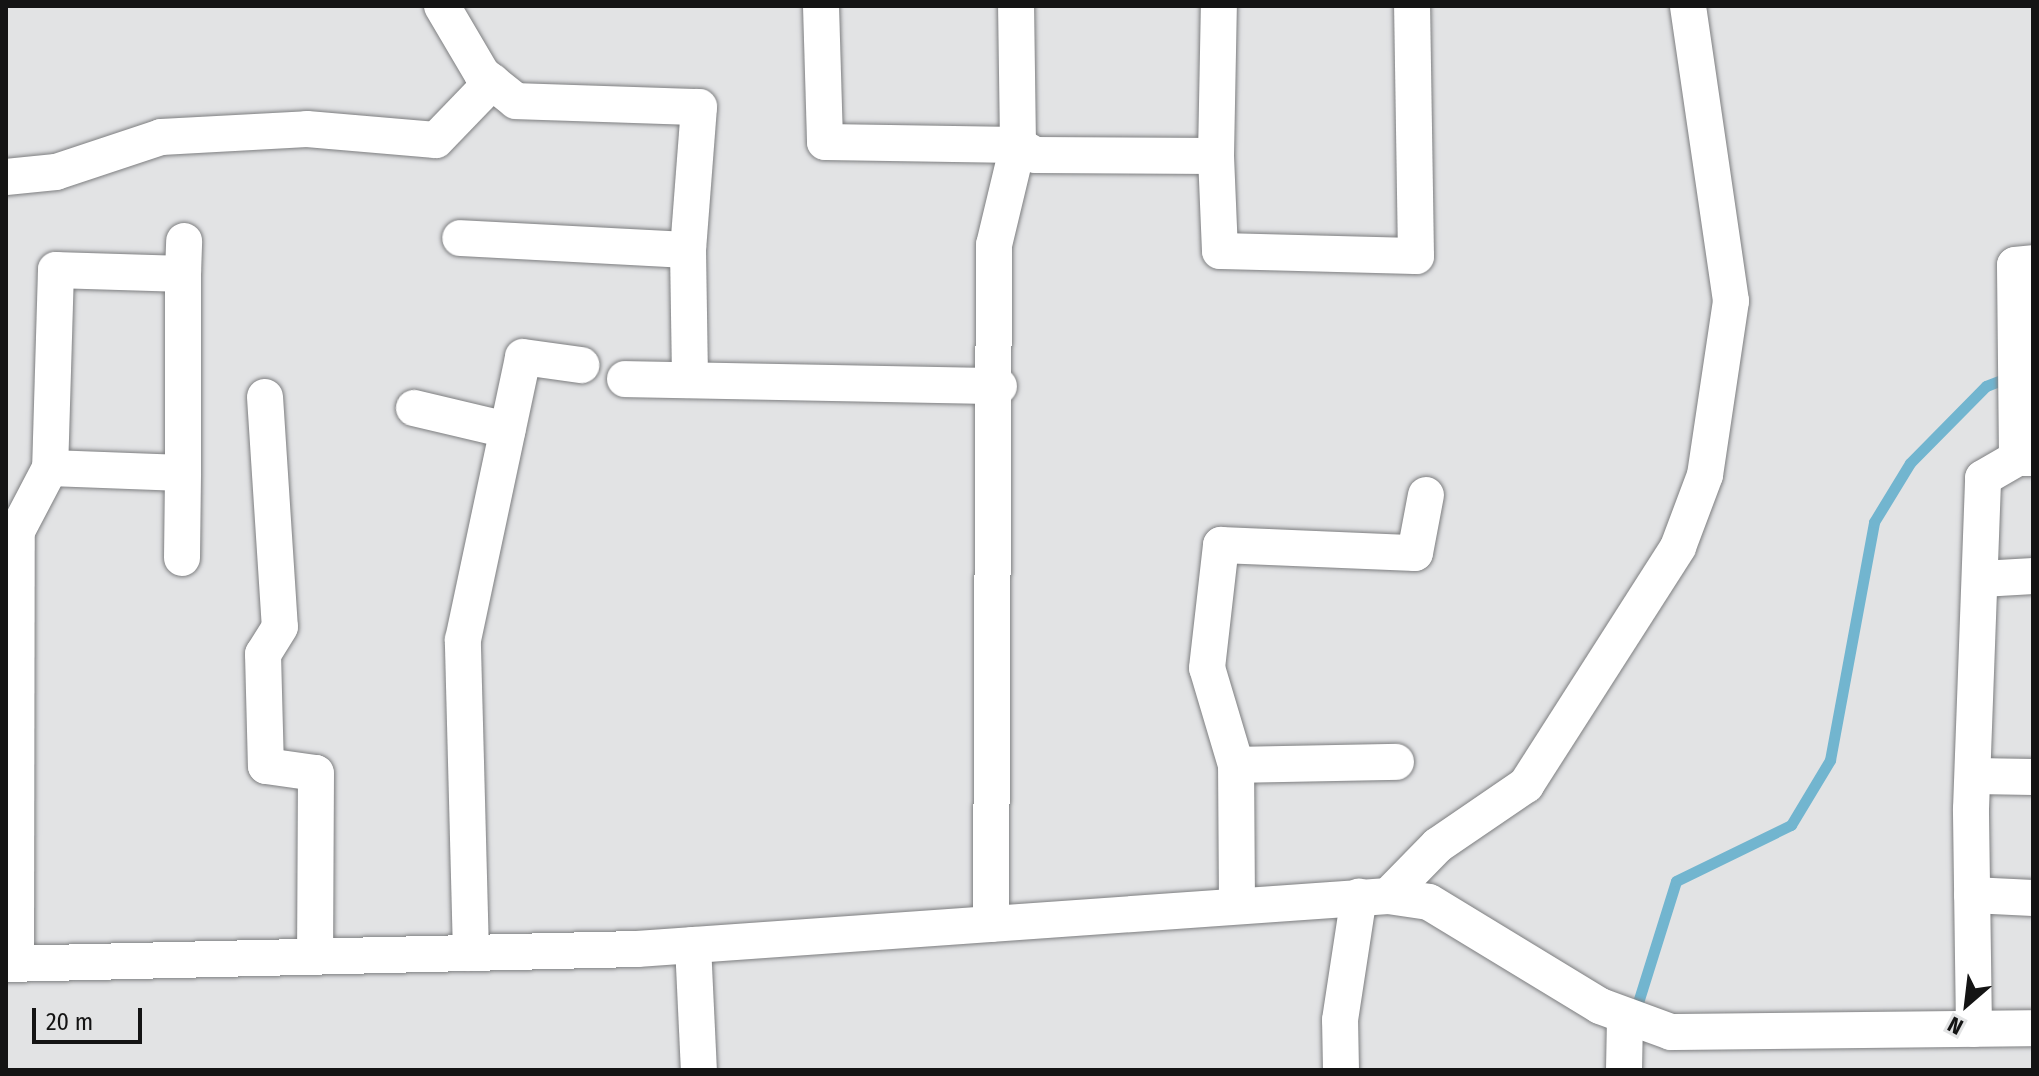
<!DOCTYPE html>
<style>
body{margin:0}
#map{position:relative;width:2039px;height:1076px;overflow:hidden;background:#e2e3e4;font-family:"Fira Sans Condensed",sans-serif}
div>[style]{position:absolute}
.stream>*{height:11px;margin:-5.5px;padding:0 5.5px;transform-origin:5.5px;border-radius:5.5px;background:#72b5cf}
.roads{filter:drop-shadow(0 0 2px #7d7e80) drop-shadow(0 0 2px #7d7e80)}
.street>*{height:36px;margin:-18px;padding:0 18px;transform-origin:18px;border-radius:18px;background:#fff}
span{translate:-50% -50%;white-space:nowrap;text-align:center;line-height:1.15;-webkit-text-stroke:7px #e2e3e4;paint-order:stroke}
.frame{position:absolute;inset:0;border:8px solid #141414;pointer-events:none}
.north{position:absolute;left:1927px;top:964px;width:80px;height:80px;-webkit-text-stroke:6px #e2e3e4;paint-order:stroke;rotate:208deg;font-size:22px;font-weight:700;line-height:32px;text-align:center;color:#141414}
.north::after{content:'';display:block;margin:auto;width:28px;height:36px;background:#141414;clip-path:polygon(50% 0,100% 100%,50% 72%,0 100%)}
.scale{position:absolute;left:32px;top:1008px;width:110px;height:36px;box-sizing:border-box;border:4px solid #141414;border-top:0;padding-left:10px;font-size:24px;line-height:28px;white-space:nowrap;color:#141414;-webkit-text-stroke:6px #e2e3e4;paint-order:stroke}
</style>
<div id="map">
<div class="stream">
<i style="left:1635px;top:1012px;width:137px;rotate:-72.6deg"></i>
<i style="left:1676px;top:881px;width:128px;rotate:-26deg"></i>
<i style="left:1791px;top:825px;width:76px;rotate:-59deg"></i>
<i style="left:1830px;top:760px;width:242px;rotate:-79.5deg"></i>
<i style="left:1874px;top:522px;width:69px;rotate:-58.6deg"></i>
<i style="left:1910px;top:463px;width:108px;rotate:-45.4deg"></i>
<i style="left:1986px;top:386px;width:26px;rotate:-21deg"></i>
</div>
<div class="roads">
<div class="street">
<i style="left:442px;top:6px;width:79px;rotate:59.5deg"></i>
<i style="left:482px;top:74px;width:43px;rotate:38.5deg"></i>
<i style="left:516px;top:101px;width:183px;rotate:1.9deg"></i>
<i style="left:699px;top:107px;width:143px;rotate:94.4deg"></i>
<i style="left:688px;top:250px;width:228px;rotate:-177deg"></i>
<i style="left:821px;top:6px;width:136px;rotate:88.3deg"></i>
<i style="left:825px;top:142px;width:193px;rotate:0.9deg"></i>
<i style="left:1018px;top:145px;width:20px;rotate:30deg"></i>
<i style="left:1035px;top:155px;width:181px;rotate:0.3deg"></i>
<i style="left:1216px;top:156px;width:95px;rotate:87.6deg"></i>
<i style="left:1220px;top:251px;width:196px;rotate:1.5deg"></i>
<i style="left:1416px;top:256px;width:250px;rotate:-90.9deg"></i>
<i style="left:1216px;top:156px;width:150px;rotate:-88.9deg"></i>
<i style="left:6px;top:177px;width:50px;rotate:-5.7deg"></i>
<i style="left:56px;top:172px;width:111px;rotate:-18.4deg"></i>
<i style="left:161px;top:137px;width:146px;rotate:-3.1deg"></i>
<i style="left:307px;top:129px;width:129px;rotate:4.9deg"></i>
<i style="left:436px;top:140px;width:81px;rotate:-46deg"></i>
<i style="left:688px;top:250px;width:130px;rotate:89.1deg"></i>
<i style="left:183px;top:274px;width:33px;rotate:-88deg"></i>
<i style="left:625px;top:379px;width:374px;rotate:1.1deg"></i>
<i style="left:265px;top:397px;width:230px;rotate:86.3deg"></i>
<i style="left:280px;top:627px;width:32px;rotate:122deg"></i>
<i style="left:263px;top:654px;width:112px;rotate:88.5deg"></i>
<i style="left:266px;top:766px;width:50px;rotate:8deg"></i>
<i style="left:316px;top:773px;width:184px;rotate:90.3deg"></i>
<i style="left:414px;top:408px;width:96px;rotate:13.3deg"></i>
<i style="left:2017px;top:458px;width:193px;rotate:-90.6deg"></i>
<i style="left:2015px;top:265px;width:18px;rotate:-6deg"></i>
<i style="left:182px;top:558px;width:85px;rotate:-89.3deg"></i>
<i style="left:1982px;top:579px;width:51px;rotate:-3.4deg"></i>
<i style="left:1236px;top:765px;width:160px;rotate:-1.1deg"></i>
<i style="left:1975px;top:776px;width:58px;rotate:1deg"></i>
<i style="left:1972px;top:895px;width:61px;rotate:2.8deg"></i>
<i style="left:1388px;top:896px;width:71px;rotate:-45.6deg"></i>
<i style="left:1438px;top:845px;width:107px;rotate:-34.3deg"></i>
<i style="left:1526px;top:785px;width:282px;rotate:-57.4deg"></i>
<i style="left:1678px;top:547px;width:77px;rotate:-69.4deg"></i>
<i style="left:1705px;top:475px;width:176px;rotate:-81.5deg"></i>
<i style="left:1731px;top:301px;width:298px;rotate:-98.3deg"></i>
<i style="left:1237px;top:904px;width:139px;rotate:-90.4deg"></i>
<i style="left:1236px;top:765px;width:101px;rotate:-106.6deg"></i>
<i style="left:1207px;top:668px;width:124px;rotate:-83.5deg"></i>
<i style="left:1221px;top:545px;width:194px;rotate:2.4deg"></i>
<i style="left:1415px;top:553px;width:59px;rotate:-79.3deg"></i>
<i style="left:991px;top:924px;width:679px;rotate:-89.75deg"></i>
<i style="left:994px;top:245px;width:103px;rotate:-76.5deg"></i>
<i style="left:1018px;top:145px;width:139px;rotate:-90.8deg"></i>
<i style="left:693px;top:945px;width:125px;rotate:87.3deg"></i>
<i style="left:471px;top:953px;width:313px;rotate:-91.5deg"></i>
<i style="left:463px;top:640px;width:289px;rotate:-78deg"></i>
<i style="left:523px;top:357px;width:59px;rotate:7.9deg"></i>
<i style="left:16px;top:963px;width:432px;rotate:-89.9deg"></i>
<i style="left:17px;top:531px;width:71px;rotate:-62.4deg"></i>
<i style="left:50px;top:468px;width:133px;rotate:2.2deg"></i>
<i style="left:183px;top:473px;width:199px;rotate:-90deg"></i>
<i style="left:183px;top:274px;width:127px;rotate:-178.2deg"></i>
<i style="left:56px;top:270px;width:198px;rotate:91.7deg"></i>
<i style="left:6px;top:964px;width:631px;rotate:-1.36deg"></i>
<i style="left:637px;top:949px;width:753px;rotate:-4.04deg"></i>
<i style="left:1388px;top:896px;width:41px;rotate:8.3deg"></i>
<i style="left:1429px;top:902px;width:200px;rotate:31.3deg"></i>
<i style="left:1600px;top:1006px;width:76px;rotate:20.1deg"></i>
<i style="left:1671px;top:1032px;width:362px;rotate:-0.6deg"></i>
<i style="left:1974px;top:1029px;width:220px;rotate:-90.8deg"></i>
<i style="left:1971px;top:809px;width:331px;rotate:-87.9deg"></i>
<i style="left:1983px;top:478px;width:39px;rotate:-30deg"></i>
<i style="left:2017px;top:458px;width:16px"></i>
<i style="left:1341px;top:1070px;width:50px;rotate:-91.1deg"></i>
<i style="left:1340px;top:1020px;width:125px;rotate:-81.3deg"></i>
<i style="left:1624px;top:1070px;width:53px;rotate:-88.9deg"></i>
</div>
</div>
<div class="frame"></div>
<div class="north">N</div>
<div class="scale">20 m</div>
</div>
